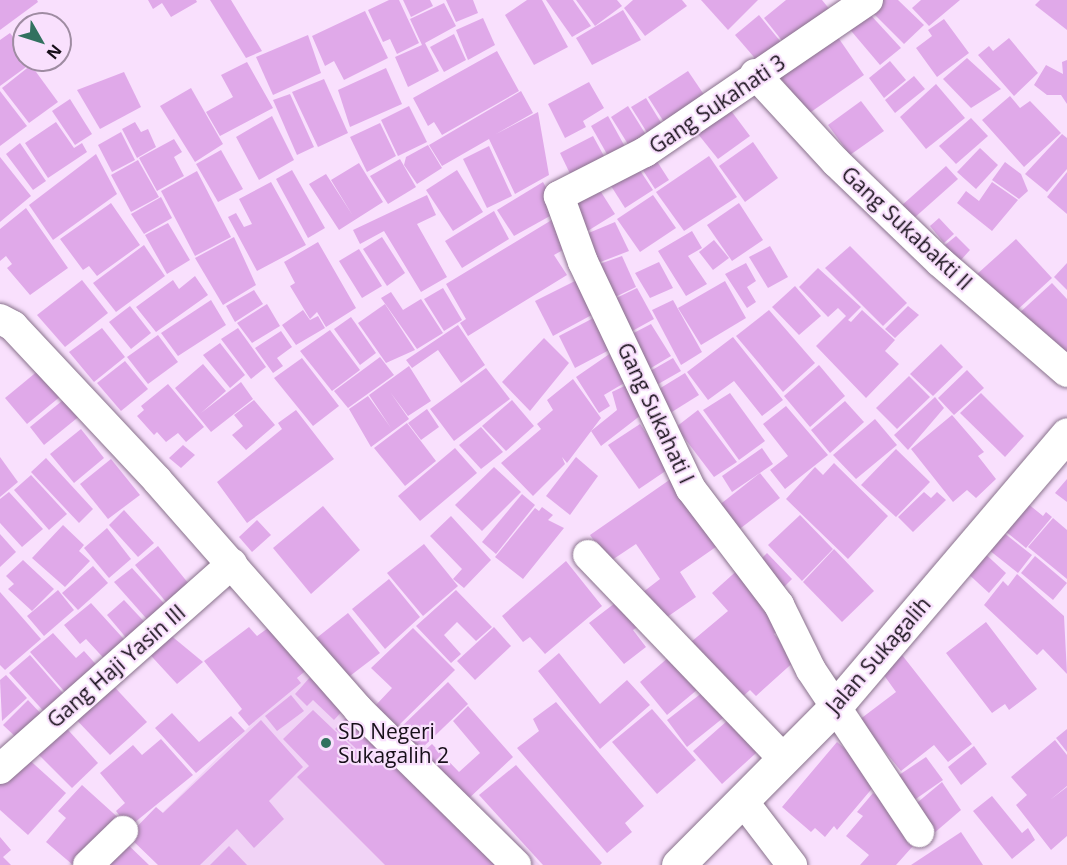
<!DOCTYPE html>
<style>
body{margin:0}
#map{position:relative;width:1067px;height:865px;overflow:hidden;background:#f9e0fd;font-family:"Open Sans",sans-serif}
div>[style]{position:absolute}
.built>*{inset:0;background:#f1d3f6}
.building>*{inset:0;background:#e0a9e9}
.roads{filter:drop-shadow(0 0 2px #89738c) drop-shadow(0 0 2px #89738c)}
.street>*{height:30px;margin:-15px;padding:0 15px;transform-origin:15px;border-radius:15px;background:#fff}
.secondary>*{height:33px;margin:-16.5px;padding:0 16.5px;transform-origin:16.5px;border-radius:16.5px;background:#fff}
.dots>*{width:16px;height:16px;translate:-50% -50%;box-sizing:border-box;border:3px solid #f9e0fd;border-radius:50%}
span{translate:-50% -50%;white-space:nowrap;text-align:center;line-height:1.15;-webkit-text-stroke:4.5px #f9e0fd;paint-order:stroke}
.street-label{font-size:21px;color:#170f19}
.poi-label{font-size:21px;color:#170f19}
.left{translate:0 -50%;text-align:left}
.north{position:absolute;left:12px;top:12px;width:60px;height:60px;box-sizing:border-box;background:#f9e0fd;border:2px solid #9f8ca2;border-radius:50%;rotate:129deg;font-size:16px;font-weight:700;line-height:24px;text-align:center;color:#170f19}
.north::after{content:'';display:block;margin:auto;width:21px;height:27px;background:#32715f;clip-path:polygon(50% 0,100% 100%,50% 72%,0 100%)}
</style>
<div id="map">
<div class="built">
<i style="clip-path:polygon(326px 650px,540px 865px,166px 865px,138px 837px)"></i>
</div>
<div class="building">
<i style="clip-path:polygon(0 0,37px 0,38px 2px,0 30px)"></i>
<i style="clip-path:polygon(148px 0,196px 0,197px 2px,171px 17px,162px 3px,153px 9px)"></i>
<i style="clip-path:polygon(210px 0,231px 0,262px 51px,246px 58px)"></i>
<i style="clip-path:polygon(389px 0,399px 0,419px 43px,397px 54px,390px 39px,383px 42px,368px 10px)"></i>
<i style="clip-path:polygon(403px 0,430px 0,433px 6px,411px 17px)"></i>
<i style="clip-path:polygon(446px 0,473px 0,478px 13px,456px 22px)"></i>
<i style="clip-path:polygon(527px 0,542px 0,568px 47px,534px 65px,505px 15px)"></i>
<i style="clip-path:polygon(546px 0,573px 0,591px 26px,572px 37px)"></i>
<i style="clip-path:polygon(576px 0,617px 0,622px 6px,595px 26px)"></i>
<i style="clip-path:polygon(633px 0,682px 0,687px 6px,645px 36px,624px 8px)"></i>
<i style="clip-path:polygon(701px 0,758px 0,728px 30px)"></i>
<i style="clip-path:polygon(786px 0,822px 0,831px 11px,787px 47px,764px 18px)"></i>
<i style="clip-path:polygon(876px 0,898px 0,924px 25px,904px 44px,868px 8px)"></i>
<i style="clip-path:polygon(921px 0,960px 0,929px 26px,912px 8px)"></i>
<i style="clip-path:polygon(1040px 0,1067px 0,1067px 30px,1035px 5px)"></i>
<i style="clip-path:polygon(444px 3px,456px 26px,425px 43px,439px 71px,408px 87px,395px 57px,422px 45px,410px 19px)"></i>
<i style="clip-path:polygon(623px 10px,641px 40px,592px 65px,576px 38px)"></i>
<i style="clip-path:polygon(866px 10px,901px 48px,880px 65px,847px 26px)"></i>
<i style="clip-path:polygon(365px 11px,388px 58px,344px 80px,334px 61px,325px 66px,312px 36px)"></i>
<i style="clip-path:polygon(759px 15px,789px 52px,766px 71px,735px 35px)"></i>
<i style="clip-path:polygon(483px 18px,495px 45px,468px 60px,456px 30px)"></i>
<i style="clip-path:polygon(944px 19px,969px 53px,937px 77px,916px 48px,932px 36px,928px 30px)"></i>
<i style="clip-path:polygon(10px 33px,24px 51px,24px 60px,33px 62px,0 86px,0 40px)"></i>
<i style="clip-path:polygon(835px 33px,864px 75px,808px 114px,777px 73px)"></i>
<i style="clip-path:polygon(454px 34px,466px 60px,444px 72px,430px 47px)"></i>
<i style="clip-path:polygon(308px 35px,321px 73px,273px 95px,256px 57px)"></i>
<i style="clip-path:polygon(1009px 38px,1038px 73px,1014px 96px,978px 55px,989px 46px,993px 51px)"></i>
<i style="clip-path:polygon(497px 51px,519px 91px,442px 135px,434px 122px,428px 126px,413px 98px)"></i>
<i style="clip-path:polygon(967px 58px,1001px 89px,971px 108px,943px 79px)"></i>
<i style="clip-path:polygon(1067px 60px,1067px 104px,1061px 95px,1047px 95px,1034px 85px,1046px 65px,1063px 74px,1062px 62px)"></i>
<i style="clip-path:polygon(890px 61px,906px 80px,884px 98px,869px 78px)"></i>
<i style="clip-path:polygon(247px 62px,273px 108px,220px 136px,206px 112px,233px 97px,221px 75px)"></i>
<i style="clip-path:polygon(31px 65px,58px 102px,29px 123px,2px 88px)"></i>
<i style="clip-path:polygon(386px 68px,402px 104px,350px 127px,338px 90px)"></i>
<i style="clip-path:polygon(688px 71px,711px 105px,671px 133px,648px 97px)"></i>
<i style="clip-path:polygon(124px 72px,141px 107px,100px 129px,77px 90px)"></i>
<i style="clip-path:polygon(914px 76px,925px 89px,895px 113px,885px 100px)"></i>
<i style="clip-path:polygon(324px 79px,348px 133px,318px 147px,292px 92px)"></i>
<i style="clip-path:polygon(589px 82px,604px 108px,583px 121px,586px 127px,565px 138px,548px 104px)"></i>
<i style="clip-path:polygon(936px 84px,965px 118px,926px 149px,900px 117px)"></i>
<i style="clip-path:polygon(191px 88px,223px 144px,195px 162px,160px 106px)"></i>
<i style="clip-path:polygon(0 91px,27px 126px,0 146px)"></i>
<i style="clip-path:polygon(521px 91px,533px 113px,496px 134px,538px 112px,549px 175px,515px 194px,489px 139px,442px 166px,429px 145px)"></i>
<i style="clip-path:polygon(290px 94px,314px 147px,297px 155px,273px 100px)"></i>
<i style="clip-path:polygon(1010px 96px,1020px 108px,1030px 101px,1061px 133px,1024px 167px,982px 120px)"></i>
<i style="clip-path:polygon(646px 98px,668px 134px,653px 142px,631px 107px)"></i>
<i style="clip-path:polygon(70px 99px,92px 134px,75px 145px,52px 111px)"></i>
<i style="clip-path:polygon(861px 101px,884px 131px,850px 155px,828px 125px)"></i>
<i style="clip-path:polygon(726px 104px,750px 136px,718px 159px,694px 129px)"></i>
<i style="clip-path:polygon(409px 106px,427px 142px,398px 156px,381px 120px)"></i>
<i style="clip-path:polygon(628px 106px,653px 146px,636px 157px,611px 117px)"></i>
<i style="clip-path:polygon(272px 116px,294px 160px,259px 180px,236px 137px)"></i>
<i style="clip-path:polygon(608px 116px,629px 154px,612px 163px,591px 126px)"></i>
<i style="clip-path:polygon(971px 118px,988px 136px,956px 164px,939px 146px)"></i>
<i style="clip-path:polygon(56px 122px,74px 148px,82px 143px,87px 152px,48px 178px,25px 143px)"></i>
<i style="clip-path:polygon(135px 122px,141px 132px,148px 129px,156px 147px,137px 158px,122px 129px)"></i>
<i style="clip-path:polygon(380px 123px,396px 156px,367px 172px,350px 137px)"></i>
<i style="clip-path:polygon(121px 132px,135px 160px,112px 172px,98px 145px)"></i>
<i style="clip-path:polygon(1062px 134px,1067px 138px,1067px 169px,1047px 192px,1025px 174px)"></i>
<i style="clip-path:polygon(593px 136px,610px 167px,576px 186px,560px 153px)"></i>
<i style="clip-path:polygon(174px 139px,182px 152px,174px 157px,184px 176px,157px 191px,139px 158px)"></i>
<i style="clip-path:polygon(753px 142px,778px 178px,745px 202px,719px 166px)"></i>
<i style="clip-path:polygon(20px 143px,46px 181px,33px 190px,6px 154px)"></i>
<i style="clip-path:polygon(428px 145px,442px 168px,417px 184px,404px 165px,406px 157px)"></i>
<i style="clip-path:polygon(489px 146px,512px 196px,487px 208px,463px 159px)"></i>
<i style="clip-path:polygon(980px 148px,998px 165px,976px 189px,957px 172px)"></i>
<i style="clip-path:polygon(221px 150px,243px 189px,218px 202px,196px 164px)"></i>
<i style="clip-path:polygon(651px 152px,669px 180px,655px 189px,637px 161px)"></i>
<i style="clip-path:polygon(96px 154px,117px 194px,53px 240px,29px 205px)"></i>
<i style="clip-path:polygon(709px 156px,737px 197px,684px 231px,656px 192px)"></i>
<i style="clip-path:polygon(0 157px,31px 196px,0 222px)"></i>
<i style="clip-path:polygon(400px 159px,416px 187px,388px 204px,370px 176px)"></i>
<i style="clip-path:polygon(138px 160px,159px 197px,131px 212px,111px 175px)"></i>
<i style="clip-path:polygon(633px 160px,653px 190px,625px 208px,606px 178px)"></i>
<i style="clip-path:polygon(1005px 162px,1021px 174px,1028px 191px,1019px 199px,992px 180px)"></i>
<i style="clip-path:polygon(359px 163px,383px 202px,339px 230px,309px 184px,326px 174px,353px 216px,331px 180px)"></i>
<i style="clip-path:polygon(946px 166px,958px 179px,913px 219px,901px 206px)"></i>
<i style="clip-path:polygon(292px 170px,325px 228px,308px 238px,276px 179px)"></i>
<i style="clip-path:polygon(457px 170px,483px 212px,453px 231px,426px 190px)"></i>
<i style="clip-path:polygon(197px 171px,231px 237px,195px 256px,161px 191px)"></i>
<i style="clip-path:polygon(1067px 172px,1067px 214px,1047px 197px)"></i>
<i style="clip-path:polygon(594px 181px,615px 214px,586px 232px,566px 200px)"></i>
<i style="clip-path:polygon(271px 182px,306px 245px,257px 271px,228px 217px,236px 213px,244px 227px,252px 224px,239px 199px)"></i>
<i style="clip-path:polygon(543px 182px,559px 211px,514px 236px,497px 210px)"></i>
<i style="clip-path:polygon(992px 182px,1018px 200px,992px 231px,957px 203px,966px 191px,979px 201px)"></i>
<i style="clip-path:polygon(427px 195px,436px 215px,417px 224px,447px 277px,421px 292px,384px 231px,360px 244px,353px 230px)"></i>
<i style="clip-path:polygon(653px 195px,676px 228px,640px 252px,617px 219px)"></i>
<i style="clip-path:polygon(161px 197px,172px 218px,144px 234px,131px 214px)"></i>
<i style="clip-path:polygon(111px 203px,140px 245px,97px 276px,89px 266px,83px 270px,60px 239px)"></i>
<i style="clip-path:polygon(739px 203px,763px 240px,732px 261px,707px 225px)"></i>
<i style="clip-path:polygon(26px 208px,68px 268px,30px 295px,7px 268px,12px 264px,6px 256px,0 261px,0 229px)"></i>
<i style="clip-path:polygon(494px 211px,509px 239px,462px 268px,445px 241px)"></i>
<i style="clip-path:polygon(555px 218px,570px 246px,554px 255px,567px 275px,468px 336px,460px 323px,466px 319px,446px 284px)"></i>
<i style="clip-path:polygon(939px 218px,954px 234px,944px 243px,930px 226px)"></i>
<i style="clip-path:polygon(615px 222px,629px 251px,590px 266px,579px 237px)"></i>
<i style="clip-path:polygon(168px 223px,190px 260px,167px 274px,145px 235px)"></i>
<i style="clip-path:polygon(692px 231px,702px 248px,688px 256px,707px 284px,686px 296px,658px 251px)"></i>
<i style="clip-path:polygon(956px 236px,970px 250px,960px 261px,945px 245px)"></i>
<i style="clip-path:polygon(234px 237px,256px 285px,223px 305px,195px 258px)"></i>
<i style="clip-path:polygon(382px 237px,405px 273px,387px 286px,363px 249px)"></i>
<i style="clip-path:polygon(1016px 239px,1052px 278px,1016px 311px,976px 275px)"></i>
<i style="clip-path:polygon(714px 240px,729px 258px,713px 270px,699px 252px)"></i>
<i style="clip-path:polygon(318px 242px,356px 308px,326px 327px,317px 312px,310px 319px,290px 286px,295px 283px,284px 262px)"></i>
<i style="clip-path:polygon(144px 245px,165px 276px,116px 312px,93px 283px)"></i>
<i style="clip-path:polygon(770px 246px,788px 277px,768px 288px,749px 257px)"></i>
<i style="clip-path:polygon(850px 246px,907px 303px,883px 326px,825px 268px)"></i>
<i style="clip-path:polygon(359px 249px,382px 286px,362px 298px,339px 261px)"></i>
<i style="clip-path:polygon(622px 256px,636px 287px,607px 301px,591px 267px)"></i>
<i style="clip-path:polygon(659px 262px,673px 288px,650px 298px,635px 273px)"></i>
<i style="clip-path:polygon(746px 263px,756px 281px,747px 287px,756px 302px,747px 308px,725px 274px)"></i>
<i style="clip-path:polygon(1067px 263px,1067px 290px,1054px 277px)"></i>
<i style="clip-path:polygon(818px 268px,861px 307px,848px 320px,851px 322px,862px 310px,895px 340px,885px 351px,899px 364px,866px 398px,816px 346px,846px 316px,838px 308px,828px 317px,799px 287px)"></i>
<i style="clip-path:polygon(195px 276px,208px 295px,156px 332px,136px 307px,173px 280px,179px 289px)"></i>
<i style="clip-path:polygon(581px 278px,599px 311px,553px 336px,535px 301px)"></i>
<i style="clip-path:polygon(82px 280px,108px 313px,65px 347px,37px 315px)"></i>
<i style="clip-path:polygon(725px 281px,746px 318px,701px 345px,678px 308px)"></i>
<i style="clip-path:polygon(1052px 283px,1067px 299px,1067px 364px,1017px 315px)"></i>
<i style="clip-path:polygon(795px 286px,821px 316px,799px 335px,772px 307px)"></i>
<i style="clip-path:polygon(443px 288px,462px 320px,444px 331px,424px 299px)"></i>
<i style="clip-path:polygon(637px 288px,654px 319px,625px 335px,608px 302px)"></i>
<i style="clip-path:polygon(254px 290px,263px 304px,235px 322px,226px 306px)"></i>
<i style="clip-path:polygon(391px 292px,403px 310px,421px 299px,443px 333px,417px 349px,381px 298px)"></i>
<i style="clip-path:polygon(211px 300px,226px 325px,178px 356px,161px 333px)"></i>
<i style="clip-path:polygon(673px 300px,702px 352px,681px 365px,652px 310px)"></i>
<i style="clip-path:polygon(267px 304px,280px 326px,252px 343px,237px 323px)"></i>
<i style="clip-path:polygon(385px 304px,415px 350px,386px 363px,358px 323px)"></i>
<i style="clip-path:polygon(130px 306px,151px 333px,131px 349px,109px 322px)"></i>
<i style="clip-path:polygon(908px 306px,919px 315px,895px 338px,885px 329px)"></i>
<i style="clip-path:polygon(303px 310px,310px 320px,318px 316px,325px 328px,296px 345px,282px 325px)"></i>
<i style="clip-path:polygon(769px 310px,815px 363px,783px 392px,736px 336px)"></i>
<i style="clip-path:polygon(603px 313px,613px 348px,575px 368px,559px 336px)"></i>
<i style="clip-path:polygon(351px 317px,376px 353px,360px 365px,334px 329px)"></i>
<i style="clip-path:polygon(651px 324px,671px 356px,646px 371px,626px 337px)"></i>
<i style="clip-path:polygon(458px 325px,485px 365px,461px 383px,438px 350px,412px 368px,406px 360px)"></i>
<i style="clip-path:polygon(102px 328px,125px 357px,94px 382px,69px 352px)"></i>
<i style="clip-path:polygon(238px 328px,266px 367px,251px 379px,221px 339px)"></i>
<i style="clip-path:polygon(330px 330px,360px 370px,332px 391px,300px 351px)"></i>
<i style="clip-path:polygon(281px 331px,292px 347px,277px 358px,283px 366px,273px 373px,255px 348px)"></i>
<i style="clip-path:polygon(158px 335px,178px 362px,148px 384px,127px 357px)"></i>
<i style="clip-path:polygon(733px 337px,783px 400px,762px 416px,734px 381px,708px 400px,687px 372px)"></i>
<i style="clip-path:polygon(544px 338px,569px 363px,530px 411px,502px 382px)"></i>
<i style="clip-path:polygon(220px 343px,245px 375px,230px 388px,203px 355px)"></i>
<i style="clip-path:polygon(941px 344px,963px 367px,933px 396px,910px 374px)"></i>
<i style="clip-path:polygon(621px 346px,636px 376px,604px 395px,610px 406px,599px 413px,576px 377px)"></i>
<i style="clip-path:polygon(380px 357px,394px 375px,348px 408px,334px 391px)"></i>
<i style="clip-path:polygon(302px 358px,339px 406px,313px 426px,274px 378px)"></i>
<i style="clip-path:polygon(673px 358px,681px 371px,653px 387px,645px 374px)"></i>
<i style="clip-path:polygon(125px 361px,148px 389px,121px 411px,97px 383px)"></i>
<i style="clip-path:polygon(203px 364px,226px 391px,201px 413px,241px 382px,253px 399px,211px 432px,175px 388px)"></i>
<i style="clip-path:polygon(45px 365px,67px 391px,27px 424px,5px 398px)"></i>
<i style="clip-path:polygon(819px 365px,845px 396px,810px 427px,784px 396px)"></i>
<i style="clip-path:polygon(409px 366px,431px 401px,408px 416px,390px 392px,409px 419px,371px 447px,349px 409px,368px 396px,391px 428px,369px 395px)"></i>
<i style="clip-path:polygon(486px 368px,510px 399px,454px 441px,430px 409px)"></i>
<i style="clip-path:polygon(967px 370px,984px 388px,954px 415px,938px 398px)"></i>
<i style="clip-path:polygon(685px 373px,699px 395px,667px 415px,654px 392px)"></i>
<i style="clip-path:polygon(909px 376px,930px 397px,897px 429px,876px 408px)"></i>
<i style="clip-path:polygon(573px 379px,601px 418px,567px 463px,562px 457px,565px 464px,533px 496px,501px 463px,541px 429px,537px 424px,553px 410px,547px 400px)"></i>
<i style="clip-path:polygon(635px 381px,645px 412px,601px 446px,591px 431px,617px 410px,612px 392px)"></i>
<i style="clip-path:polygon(168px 384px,204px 427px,186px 442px,178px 433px,166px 442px,157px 432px,154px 435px,137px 416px,144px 410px,141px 406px)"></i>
<i style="clip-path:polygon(73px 392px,87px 410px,44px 445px,30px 427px)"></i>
<i style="clip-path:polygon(730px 393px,765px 441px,739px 460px,703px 410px)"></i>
<i style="clip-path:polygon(981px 393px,1024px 436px,1005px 457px,960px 413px)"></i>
<i style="clip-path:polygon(935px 397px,944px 408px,908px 450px,894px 435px)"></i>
<i style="clip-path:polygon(254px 400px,275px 425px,246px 450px,232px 435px,243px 426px,234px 415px)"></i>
<i style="clip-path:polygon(512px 400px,534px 426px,506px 451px,482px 426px)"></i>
<i style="clip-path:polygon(845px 401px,864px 422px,830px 453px,811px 430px)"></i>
<i style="clip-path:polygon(786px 406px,828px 455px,785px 489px,770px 470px,788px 456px,763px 424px)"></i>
<i style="clip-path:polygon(427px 409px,439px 427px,421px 440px,408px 423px)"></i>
<i style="clip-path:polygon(296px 410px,334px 459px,247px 523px,217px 482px,282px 429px,278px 423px)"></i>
<i style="clip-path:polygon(698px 410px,737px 462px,714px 477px,676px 427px)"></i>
<i style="clip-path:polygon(952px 415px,984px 452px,978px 456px,996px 479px,976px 498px,967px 490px,953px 502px,911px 449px)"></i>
<i style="clip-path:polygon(875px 419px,897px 445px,856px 479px,833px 455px)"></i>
<i style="clip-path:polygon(407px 423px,436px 461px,405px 486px,374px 448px)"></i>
<i style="clip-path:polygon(640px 424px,670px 468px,639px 489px,608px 445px)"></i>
<i style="clip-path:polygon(481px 427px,503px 452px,481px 469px,459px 445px)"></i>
<i style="clip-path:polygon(81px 429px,104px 458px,74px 483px,50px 454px)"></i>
<i style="clip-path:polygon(183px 445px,195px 455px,181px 468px,169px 458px)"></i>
<i style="clip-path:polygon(455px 448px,477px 473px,420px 521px,398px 496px)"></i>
<i style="clip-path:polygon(762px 448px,773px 464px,732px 492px,722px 476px)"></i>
<i style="clip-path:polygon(896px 449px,930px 482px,896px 517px,861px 485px)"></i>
<i style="clip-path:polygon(0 457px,18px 482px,0 497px)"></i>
<i style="clip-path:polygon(576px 457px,598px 476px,570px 515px,546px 496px)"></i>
<i style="clip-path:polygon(46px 458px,93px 509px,79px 523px,31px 472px)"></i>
<i style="clip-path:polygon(111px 459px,140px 495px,108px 519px,80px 484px)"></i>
<i style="clip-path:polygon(834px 463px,888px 516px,848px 559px,786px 499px,815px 467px,823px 475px)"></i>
<i style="clip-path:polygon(494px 467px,521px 492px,482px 531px,455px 505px)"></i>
<i style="clip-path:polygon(760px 473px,780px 498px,737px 531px,718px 506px)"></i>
<i style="clip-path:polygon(678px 474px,723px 542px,680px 572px,696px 597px,657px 624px,638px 596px,660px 579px,636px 544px,609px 562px,590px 535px)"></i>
<i style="clip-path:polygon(31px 475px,67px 514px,49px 530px,14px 490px)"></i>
<i style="clip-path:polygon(1067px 479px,1067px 502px,1055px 493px)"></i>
<i style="clip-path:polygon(9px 492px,43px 529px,22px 547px,0 523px,0 499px)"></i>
<i style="clip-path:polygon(924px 492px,931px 498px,937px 492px,946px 500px,913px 532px,898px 517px)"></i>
<i style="clip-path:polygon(522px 494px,535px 505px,496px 554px,482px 542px)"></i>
<i style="clip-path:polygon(1022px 499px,1043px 516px,1046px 512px,1052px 517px,1026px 548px,999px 526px)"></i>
<i style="clip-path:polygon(323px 506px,360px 550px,311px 594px,273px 548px)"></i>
<i style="clip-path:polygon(542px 507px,553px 515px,548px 520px,564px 528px,523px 579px,495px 557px,535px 508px,539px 511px)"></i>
<i style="clip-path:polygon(124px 510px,154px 543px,138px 557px,109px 525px)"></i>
<i style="clip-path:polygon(800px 515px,833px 549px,802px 581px,768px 545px)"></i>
<i style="clip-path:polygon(451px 516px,491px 560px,464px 588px,453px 579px,462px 569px,430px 536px)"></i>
<i style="clip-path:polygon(1053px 518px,1067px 530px,1067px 579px,1028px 547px)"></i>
<i style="clip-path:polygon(257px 520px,271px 535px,252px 552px,239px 537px)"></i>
<i style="clip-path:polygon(63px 525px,84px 545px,79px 551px,90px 561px,65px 587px,32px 558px)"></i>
<i style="clip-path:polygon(107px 528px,131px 559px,109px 578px,84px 548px)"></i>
<i style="clip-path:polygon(999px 529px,1032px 555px,1018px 573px,984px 546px)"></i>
<i style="clip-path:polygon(0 534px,16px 552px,0 567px)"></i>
<i style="clip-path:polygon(424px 544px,458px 586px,423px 616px,387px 573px)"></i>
<i style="clip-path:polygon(158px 546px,193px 589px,172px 609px,135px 565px)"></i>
<i style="clip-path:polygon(834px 549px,874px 591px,842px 622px,803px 582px)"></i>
<i style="clip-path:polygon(981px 550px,1006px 573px,989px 593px,964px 570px)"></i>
<i style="clip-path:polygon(767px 553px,792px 579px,782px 589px,757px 563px)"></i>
<i style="clip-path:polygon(1035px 556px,1067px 583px,1053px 600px,1021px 573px)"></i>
<i style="clip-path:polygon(23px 560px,54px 589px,32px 611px,8px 589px,14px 584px,6px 576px)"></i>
<i style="clip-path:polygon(566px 561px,602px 606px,545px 654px,530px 637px,523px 642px,502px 616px)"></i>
<i style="clip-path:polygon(93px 566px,108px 583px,78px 610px,62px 593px)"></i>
<i style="clip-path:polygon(741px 567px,770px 600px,761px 607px,779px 630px,774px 634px,797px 659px,756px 696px,750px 690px,740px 699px,691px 642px,728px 611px,712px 593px)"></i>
<i style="clip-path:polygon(132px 568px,170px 610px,153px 626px,114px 582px)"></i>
<i style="clip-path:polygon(1017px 574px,1064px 616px,1067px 674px,1043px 649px,1037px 655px,984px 605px,1003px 581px,1008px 586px)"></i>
<i style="clip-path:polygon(389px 579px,420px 617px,385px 649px,352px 609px)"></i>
<i style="clip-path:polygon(58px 590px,74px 610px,44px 636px,27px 616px)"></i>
<i style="clip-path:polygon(456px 590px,492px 627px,476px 641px,457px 622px,444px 635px,461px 654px,451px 663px,416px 626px)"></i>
<i style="clip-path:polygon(0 592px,41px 639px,5px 670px,0 665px)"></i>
<i style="clip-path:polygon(124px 600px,152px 630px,133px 646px,107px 615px)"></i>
<i style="clip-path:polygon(619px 600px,639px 626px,633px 630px,646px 647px,624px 664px,589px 623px)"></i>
<i style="clip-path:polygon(91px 603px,131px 647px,110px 665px,86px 639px,80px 644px,64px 625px)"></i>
<i style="clip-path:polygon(348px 613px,380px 653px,346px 679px,314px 640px)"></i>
<i style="clip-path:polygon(986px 622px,1037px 689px,1009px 710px,1005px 704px,992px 713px,946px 653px)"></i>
<i style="clip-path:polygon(275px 623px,309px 668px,297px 678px,301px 683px,249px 726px,238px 713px,242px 709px,204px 661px,249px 627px,257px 636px)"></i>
<i style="clip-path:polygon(494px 627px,511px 646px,475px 680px,457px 661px)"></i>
<i style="clip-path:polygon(413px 628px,455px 670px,397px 727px,375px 706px,392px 688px,371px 668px)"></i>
<i style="clip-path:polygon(163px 629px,203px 662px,177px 684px,143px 647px)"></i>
<i style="clip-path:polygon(53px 633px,76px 658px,84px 651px,102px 671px,71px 699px,30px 652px)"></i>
<i style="clip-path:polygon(559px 653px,600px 704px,627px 680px,650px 705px,600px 749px,538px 671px)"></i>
<i style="clip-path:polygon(30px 655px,69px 700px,48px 716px,9px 673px)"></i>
<i style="clip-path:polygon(902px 655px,972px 744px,948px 762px,934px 745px,901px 771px,859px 720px,896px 692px,881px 671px)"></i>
<i style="clip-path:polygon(669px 657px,704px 684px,667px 715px,640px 682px)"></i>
<i style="clip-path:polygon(6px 675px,27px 698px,2px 721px,0 680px)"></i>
<i style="clip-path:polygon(312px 675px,345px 708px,334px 720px,313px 700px,307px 706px,295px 694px)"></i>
<i style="clip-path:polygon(108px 680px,147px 722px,110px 755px,70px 713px)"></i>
<i style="clip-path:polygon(448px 682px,468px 704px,420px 750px,398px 730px)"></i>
<i style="clip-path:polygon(712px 685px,733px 710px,687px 747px,667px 720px)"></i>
<i style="clip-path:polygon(291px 695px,304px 711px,277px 731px,265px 716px)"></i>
<i style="clip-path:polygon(28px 700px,44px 717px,19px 740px,3px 725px)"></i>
<i style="clip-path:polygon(556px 702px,644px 806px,625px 823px,632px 832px,607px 853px,517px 748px,539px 731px,533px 719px)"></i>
<i style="clip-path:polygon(468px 706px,513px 757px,466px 801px,421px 754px,432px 744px,459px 772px,480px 753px,453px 721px)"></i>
<i style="clip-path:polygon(652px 709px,696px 760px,657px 794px,612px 742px)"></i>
<i style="clip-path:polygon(313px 710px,373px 767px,388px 751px,501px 865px,385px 865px,297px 777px,309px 766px,283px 739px)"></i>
<i style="clip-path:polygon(172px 713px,199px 742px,231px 716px,245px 731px,196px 773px,155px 728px)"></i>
<i style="clip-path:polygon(736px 713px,766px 744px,722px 784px,693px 751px)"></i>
<i style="clip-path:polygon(350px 714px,382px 743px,366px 758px,335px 729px)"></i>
<i style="clip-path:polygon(261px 720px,303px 767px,269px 801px,284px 819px,254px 848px,237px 829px,200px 865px,158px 865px,128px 836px,156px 807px,163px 813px)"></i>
<i style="clip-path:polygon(60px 721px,98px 763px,72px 788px,31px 747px)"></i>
<i style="clip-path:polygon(1067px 729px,1067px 752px,1056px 738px)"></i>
<i style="clip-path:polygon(161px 739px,193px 775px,129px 827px,116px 811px,125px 803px,100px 773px,133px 745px,142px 755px)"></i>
<i style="clip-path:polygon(1055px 740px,1067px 755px,1067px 786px,1050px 800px,1067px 787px,1067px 836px,1051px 850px,1016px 805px,1027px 795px,1011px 777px)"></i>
<i style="clip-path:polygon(837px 742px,880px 779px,837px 830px,834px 826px,825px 837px,815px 828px,811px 832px,782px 807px)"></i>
<i style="clip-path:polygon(974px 746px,987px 764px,961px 785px,948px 767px)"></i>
<i style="clip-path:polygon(25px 756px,66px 793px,28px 835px,0 810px,0 784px)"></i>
<i style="clip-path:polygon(926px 757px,943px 780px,910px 803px,893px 779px)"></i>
<i style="clip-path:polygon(516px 765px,602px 863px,600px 865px,543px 865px,479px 795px)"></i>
<i style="clip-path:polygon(942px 782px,961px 810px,933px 834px,912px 807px)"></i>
<i style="clip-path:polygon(82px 785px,123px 822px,83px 865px,73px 865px,46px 842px,66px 818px,58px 811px)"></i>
<i style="clip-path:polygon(873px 793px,913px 827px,904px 838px,913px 846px,896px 865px,860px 865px,869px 855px,846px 836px,863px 816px,857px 812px)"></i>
<i style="clip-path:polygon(992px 796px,1022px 833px,1028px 828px,1035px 840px,1012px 859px,973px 811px)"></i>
<i style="clip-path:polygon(961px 832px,983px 865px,911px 865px)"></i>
<i style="clip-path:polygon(0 837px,11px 850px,3px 857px,11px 865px,0 865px)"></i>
<i style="clip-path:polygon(121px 838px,149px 865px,93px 865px)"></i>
<i style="clip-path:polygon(229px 846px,247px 865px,210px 865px)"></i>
</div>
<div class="roads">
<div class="street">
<i style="left:868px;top:0;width:270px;rotate:145.7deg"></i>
<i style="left:645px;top:152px;width:97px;rotate:152.9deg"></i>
<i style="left:559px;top:196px;width:70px;rotate:70deg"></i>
<i style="left:583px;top:262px;width:251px;rotate:64.6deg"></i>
<i style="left:691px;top:489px;width:146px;rotate:52.8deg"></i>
<i style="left:779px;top:605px;width:72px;rotate:63.8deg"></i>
<i style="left:811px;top:670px;width:195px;rotate:56.3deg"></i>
<i style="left:755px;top:74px;width:120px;rotate:47.4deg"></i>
<i style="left:836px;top:162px;width:144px;rotate:43.9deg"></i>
<i style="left:940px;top:262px;width:168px;rotate:40.9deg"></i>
<i style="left:0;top:319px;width:15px;rotate:28deg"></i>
<i style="left:13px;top:326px;width:211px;rotate:46.9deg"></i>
<i style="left:157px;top:480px;width:305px;rotate:48.7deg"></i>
<i style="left:358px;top:709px;width:222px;rotate:44.6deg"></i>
<i style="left:588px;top:555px;width:281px;rotate:46.2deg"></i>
<i style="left:0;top:769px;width:310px;rotate:-41.5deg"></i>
<i style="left:743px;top:801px;width:81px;rotate:52.6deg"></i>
<i style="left:88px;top:865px;width:49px;rotate:-44.2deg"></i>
</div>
<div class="secondary">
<i style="left:678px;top:865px;width:223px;rotate:-45.2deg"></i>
<i style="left:835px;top:707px;width:358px;rotate:-49.6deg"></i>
</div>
</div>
<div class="dots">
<i style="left:326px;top:743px;background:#32715f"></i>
</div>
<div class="street-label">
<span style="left:717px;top:104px;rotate:-34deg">Gang Sukahati 3</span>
<span style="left:907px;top:228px;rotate:43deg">Gang Sukabakti II</span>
<span style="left:656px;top:413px;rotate:65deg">Gang Sukahati I</span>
<span style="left:878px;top:655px;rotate:-49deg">Jalan Sukagalih</span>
<span style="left:116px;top:666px;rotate:-41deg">Gang Haji Yasin III</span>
</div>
<div class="poi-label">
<span class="left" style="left:338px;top:743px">SD Negeri<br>Sukagalih 2</span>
</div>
<div class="north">N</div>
</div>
